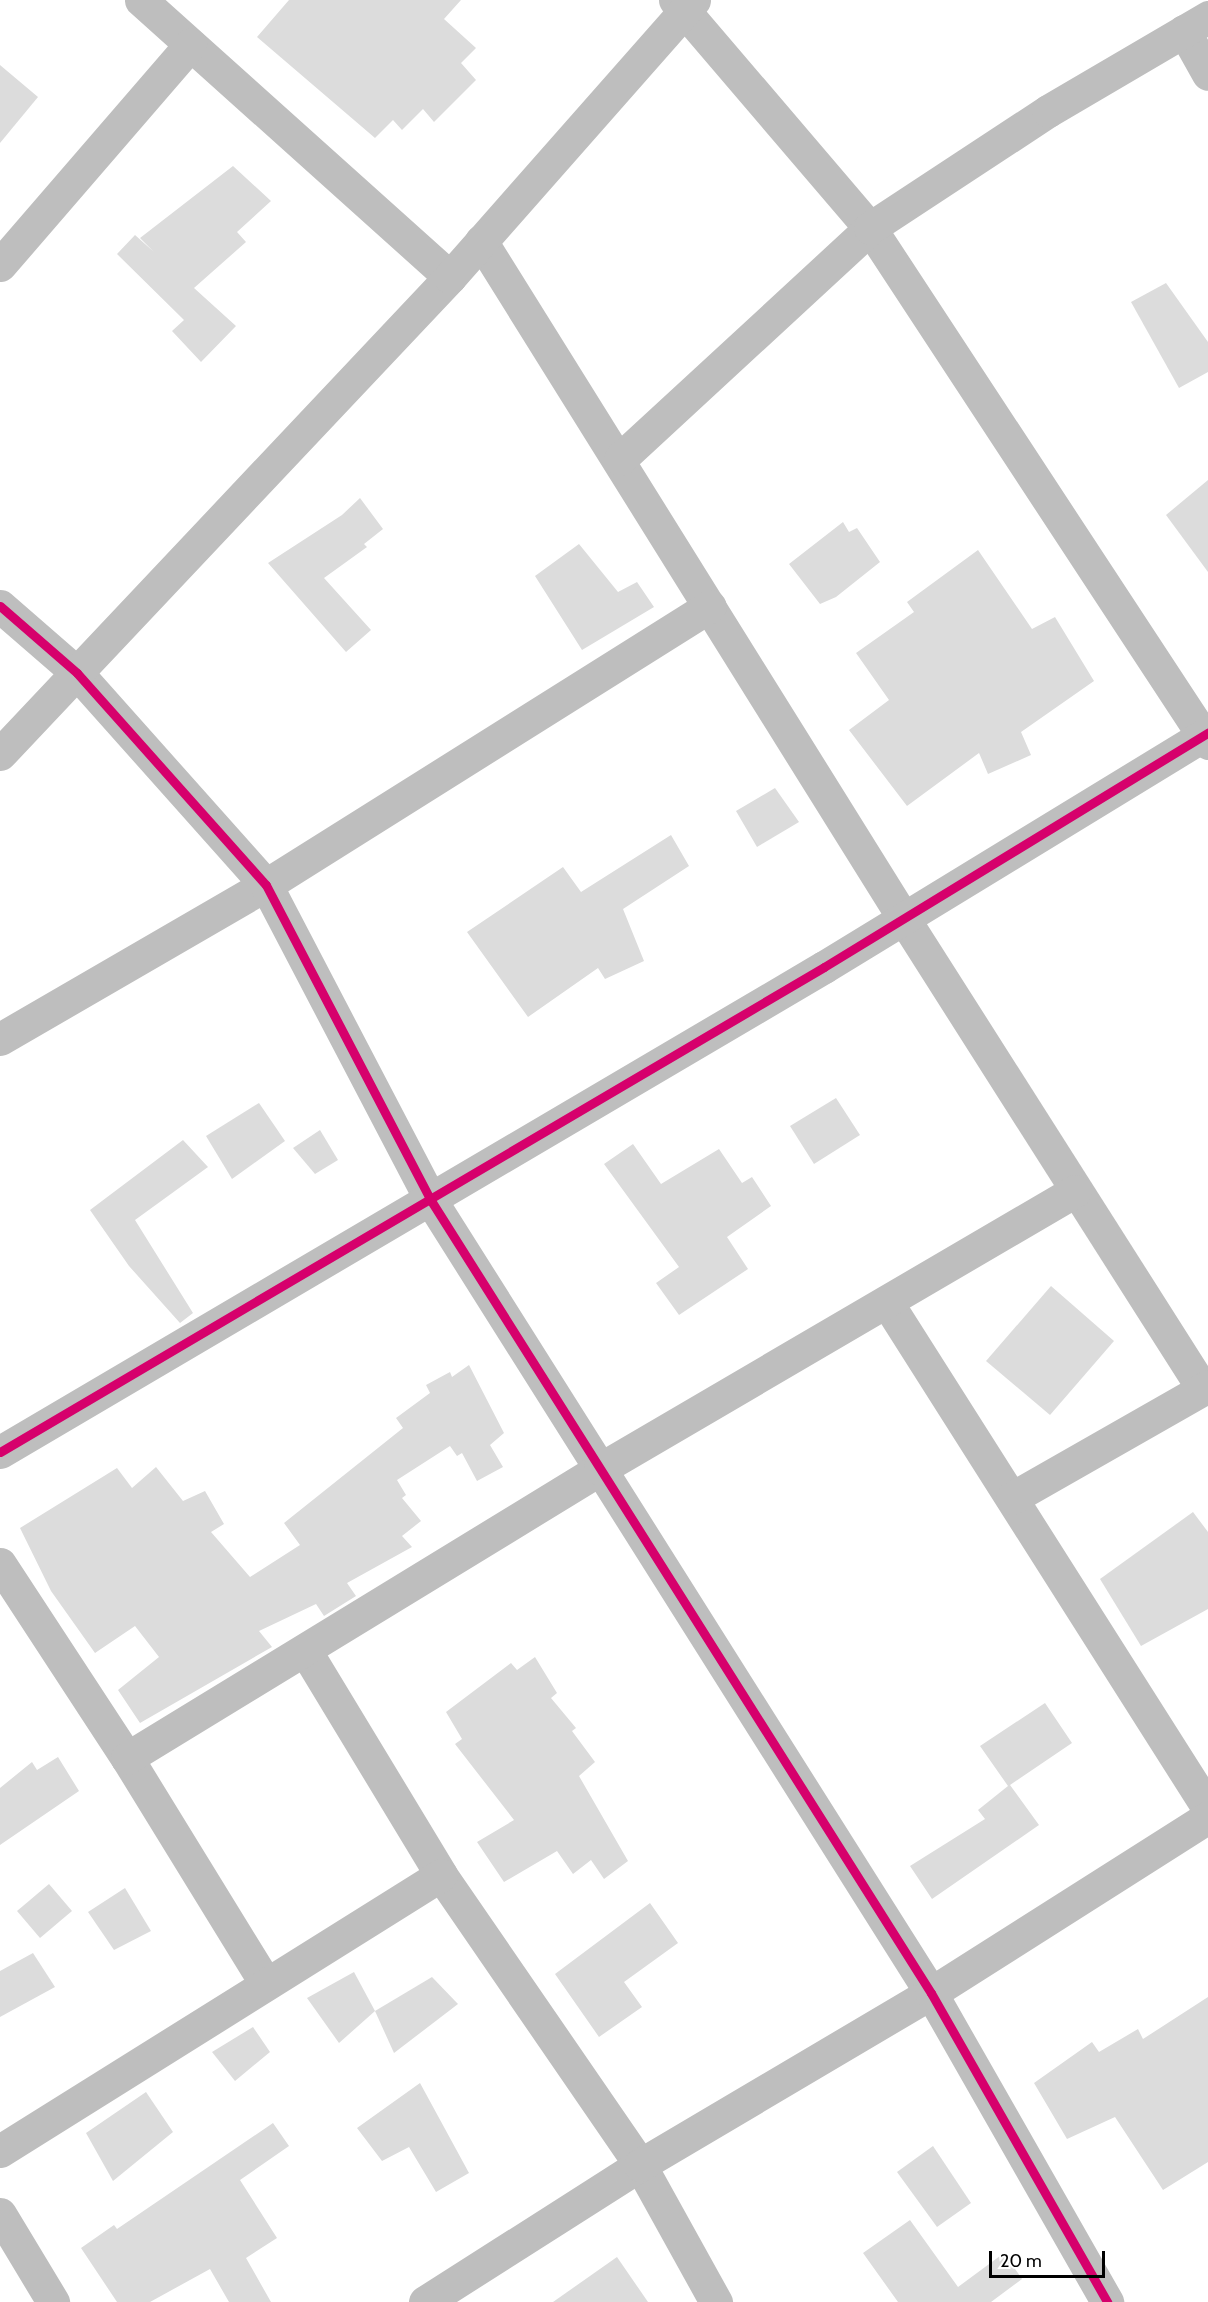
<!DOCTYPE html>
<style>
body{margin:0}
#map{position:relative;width:1208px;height:2302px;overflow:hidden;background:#fff;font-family:Cabin,sans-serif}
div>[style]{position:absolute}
.building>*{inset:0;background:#dcdcdc}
.minor>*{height:33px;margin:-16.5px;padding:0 16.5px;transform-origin:16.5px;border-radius:16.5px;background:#bebebe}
.cycleway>*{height:9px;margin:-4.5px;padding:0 4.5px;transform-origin:4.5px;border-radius:4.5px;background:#d6006c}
span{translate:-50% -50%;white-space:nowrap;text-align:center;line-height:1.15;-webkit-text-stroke:4.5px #fff;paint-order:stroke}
.scale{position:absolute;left:989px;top:2251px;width:116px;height:27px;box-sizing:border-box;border:3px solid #000;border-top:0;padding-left:8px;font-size:18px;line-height:21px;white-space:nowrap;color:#000;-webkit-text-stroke:4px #fff;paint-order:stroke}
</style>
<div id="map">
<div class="building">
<i style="clip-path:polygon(289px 0,461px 0,444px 19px,476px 48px,461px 63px,476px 80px,434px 122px,423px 109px,402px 130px,393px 120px,375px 138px,257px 37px)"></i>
<i style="clip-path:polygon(0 65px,38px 97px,0 143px)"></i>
<i style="clip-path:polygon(233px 166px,271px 201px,237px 232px,246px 242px,194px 288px,236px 326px,201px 362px,172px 331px,184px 320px,117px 254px,135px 235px,154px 252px,140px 238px)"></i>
<i style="clip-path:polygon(1166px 283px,1208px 342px,1208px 372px,1179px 388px,1131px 302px)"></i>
<i style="clip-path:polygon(1208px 480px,1208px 572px,1166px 515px)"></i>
<i style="clip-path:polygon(360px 498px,383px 529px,364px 544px,367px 547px,324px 578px,371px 630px,346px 652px,268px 563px,342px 515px)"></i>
<i style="clip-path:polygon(843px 522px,849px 532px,857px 528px,880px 562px,836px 597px,820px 604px,789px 564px)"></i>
<i style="clip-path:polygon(579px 544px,618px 592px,637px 582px,654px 607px,582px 650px,535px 576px)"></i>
<i style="clip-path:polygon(978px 550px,1032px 629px,1055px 617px,1094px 681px,1021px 732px,1031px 755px,988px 774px,979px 753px,907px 806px,849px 730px,889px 700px,856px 653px,914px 612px,907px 602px)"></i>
<i style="clip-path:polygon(775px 788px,799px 822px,757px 847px,736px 811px)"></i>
<i style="clip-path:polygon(671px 835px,689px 866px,623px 909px,644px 961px,605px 979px,598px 968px,528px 1017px,467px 932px,563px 867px,581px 892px)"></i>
<i style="clip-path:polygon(836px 1098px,860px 1135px,814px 1164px,790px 1126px)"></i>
<i style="clip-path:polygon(259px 1103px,285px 1141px,232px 1179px,206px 1136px)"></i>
<i style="clip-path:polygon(320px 1130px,338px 1160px,315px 1174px,293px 1148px)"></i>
<i style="clip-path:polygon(183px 1140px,208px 1167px,135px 1220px,193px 1313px,180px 1323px,129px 1266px,90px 1210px)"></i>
<i style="clip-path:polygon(633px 1144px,661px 1184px,719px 1149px,742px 1183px,752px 1177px,771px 1206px,727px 1237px,748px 1269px,679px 1315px,656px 1283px,679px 1267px,604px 1164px)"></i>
<i style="clip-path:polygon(1051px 1286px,1114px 1341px,1050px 1415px,986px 1361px)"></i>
<i style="clip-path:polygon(469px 1365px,504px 1433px,490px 1445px,503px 1467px,477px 1481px,462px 1453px,457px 1456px,450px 1446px,397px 1480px,406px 1495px,402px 1498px,421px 1521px,402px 1536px,412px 1547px,347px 1583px,356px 1596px,324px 1616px,316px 1604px,259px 1631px,272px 1647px,140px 1723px,118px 1690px,159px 1657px,135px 1626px,95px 1653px,51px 1591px,20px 1528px,117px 1468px,132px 1488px,156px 1467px,183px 1501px,205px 1491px,224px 1524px,211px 1532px,250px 1577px,300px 1545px,284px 1523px,403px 1428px,396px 1418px,430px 1393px,426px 1385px,450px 1372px,452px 1377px)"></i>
<i style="clip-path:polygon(1193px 1512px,1208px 1532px,1208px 1609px,1141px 1646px,1100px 1579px)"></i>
<i style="clip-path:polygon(535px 1657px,557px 1693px,551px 1698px,576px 1728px,572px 1731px,595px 1762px,579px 1776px,628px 1861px,604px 1879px,591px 1860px,573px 1874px,557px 1851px,504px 1882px,477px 1842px,514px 1820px,455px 1744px,462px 1739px,446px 1712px,511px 1663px,517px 1670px)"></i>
<i style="clip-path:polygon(1045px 1703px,1072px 1743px,1010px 1785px,1039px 1825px,932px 1899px,910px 1866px,985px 1819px,978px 1810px,1008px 1786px,980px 1746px)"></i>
<i style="clip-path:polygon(58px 1757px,79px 1791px,0 1845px,0 1788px,32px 1762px,37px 1770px)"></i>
<i style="clip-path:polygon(49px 1884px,72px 1911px,40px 1938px,17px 1911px)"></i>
<i style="clip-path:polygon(125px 1888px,151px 1931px,114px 1950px,88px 1912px)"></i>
<i style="clip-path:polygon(650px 1903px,678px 1943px,624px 1982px,642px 2007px,599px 2037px,555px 1974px)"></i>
<i style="clip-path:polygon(33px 1953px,55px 1987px,0 2017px,0 1971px)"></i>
<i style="clip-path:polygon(354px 1972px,375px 2011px,339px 2043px,307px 1998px)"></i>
<i style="clip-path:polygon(432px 1977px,458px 2004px,394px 2053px,375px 2011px)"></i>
<i style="clip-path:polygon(1208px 1997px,1208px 2162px,1163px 2190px,1115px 2117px,1067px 2139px,1034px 2083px,1092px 2042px,1099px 2052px,1138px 2029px,1143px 2039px)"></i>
<i style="clip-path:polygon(253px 2027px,270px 2052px,235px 2081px,212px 2052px)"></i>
<i style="clip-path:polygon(420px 2083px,469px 2173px,436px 2192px,409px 2147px,382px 2161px,357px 2128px)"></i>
<i style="clip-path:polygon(146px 2092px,173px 2132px,113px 2181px,86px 2133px)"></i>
<i style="clip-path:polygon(273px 2123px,289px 2146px,240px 2180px,277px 2238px,246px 2258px,271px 2302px,229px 2302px,210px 2269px,150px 2302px,117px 2302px,81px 2248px,114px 2225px,117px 2229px)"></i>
<i style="clip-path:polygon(933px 2146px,971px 2203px,937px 2227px,897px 2172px)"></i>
<i style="clip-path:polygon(910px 2220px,958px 2287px,1004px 2253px,1022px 2279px,991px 2302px,898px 2302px,863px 2253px)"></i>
<i style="clip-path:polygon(617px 2257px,648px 2302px,553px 2302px)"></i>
</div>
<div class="minor">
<i style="left:141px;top:0;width:415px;rotate:41.9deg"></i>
<i style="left:675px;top:0;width:300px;rotate:49.5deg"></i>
<i style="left:870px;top:228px;width:616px;rotate:56.72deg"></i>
<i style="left:1184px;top:31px;width:49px;rotate:60.8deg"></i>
<i style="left:481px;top:241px;width:799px;rotate:58.04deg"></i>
<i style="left:904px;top:919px;width:557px;rotate:57.54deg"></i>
<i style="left:0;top:265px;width:291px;rotate:-49.2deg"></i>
<i style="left:620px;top:459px;width:340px;rotate:-42.7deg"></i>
<i style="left:870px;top:228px;width:213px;rotate:-33.3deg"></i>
<i style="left:1048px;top:111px;width:186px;rotate:-30.4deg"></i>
<i style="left:0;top:606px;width:102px;rotate:41deg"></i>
<i style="left:77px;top:673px;width:284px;rotate:48.3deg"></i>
<i style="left:266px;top:885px;width:354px;rotate:62.4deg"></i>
<i style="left:430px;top:1199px;width:939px;rotate:57.75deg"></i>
<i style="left:931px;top:1993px;width:356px;rotate:60.3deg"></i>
<i style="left:0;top:754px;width:656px;rotate:-46.67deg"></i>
<i style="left:450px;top:277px;width:369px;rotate:-48.6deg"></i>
<i style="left:0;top:1039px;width:307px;rotate:-30.1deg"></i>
<i style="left:266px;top:885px;width:524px;rotate:-32.14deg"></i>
<i style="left:888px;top:1304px;width:597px;rotate:57.59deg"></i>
<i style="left:0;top:1452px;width:956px;rotate:-30.48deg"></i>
<i style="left:824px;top:967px;width:450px;rotate:-31.4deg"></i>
<i style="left:1012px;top:1498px;width:226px;rotate:-29.7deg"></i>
<i style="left:0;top:1564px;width:232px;rotate:56.8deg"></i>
<i style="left:127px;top:1758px;width:263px;rotate:58.4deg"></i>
<i style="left:305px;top:1650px;width:263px;rotate:58.8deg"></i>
<i style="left:441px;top:1875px;width:352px;rotate:55.5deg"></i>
<i style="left:640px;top:2165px;width:157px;rotate:61deg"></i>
<i style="left:127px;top:1758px;width:554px;rotate:-31.42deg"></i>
<i style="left:600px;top:1469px;width:550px;rotate:-30.34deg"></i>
<i style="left:0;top:2151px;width:520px;rotate:-32.04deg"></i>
<i style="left:0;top:2214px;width:103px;rotate:58.9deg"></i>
<i style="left:425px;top:2302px;width:255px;rotate:-32.5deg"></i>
<i style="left:640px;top:2165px;width:338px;rotate:-30.6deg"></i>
<i style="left:931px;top:1993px;width:328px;rotate:-32.4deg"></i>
</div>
<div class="cycleway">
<i style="left:0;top:606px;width:102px;rotate:41deg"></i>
<i style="left:77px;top:673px;width:284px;rotate:48.3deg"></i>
<i style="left:266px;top:885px;width:354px;rotate:62.4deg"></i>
<i style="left:430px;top:1199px;width:939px;rotate:57.75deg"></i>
<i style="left:931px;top:1993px;width:356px;rotate:60.3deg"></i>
<i style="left:0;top:1452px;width:956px;rotate:-30.48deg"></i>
<i style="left:824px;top:967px;width:450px;rotate:-31.4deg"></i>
</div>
<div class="scale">20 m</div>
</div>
